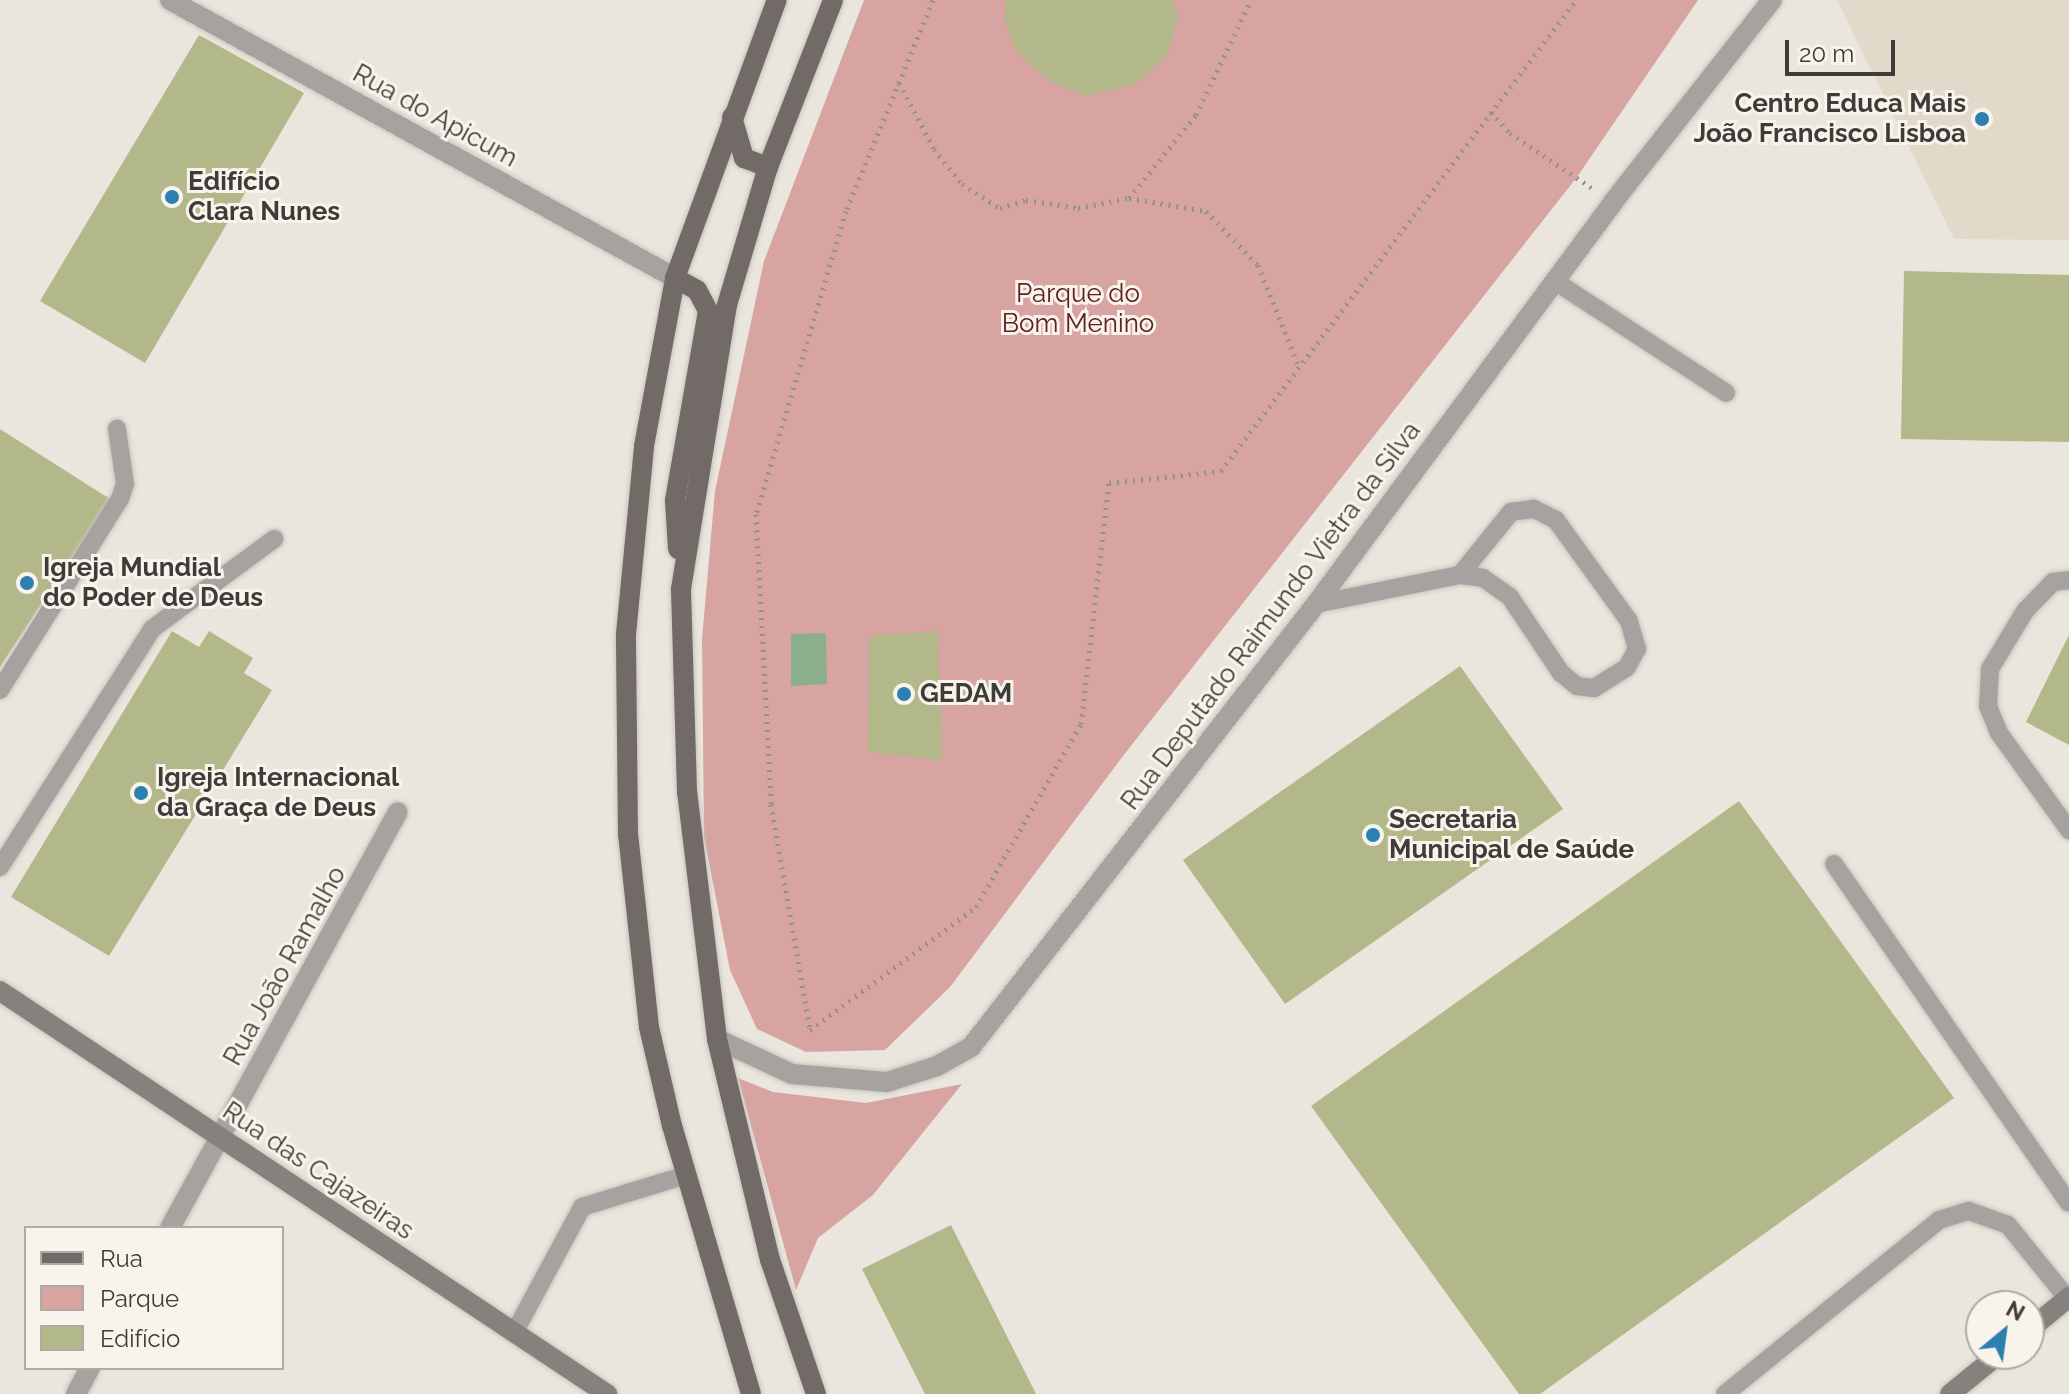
<!DOCTYPE html>
<meta charset="utf-8">
<style>
body{margin:0}
#map{position:relative;width:2069px;height:1394px;overflow:hidden;background:#eae6dd;font-family:Raleway,sans-serif}
div>[style]{position:absolute}
.built>*{inset:0;background:#e1d9ca}
.green>*{inset:0;background:#d7a4a2}
.water>*{inset:0;background:#8bae8b}
.building>*{inset:0;background:#b2b889}
.path>*{height:5px;margin-top:-2.5px;transform-origin:0;background:repeating-linear-gradient(90deg,#95928c 0 2px,transparent 0 8px)}
.roads{filter:drop-shadow(0 0 2px #c8c4bc) drop-shadow(0 0 2px #c8c4bc)}
.service>*{height:18px;margin:-9px;padding:0 9px;transform-origin:9px;border-radius:9px;background:#a6a2a0}
.minor>*{height:20px;margin:-10px;padding:0 10px;transform-origin:10px;border-radius:10px;background:#a6a2a0}
.tertiary>*{height:20px;margin:-10px;padding:0 10px;transform-origin:10px;border-radius:10px;background:#a6a2a0}
.secondary>*{height:20px;margin:-10px;padding:0 10px;transform-origin:10px;border-radius:10px;background:#87817e}
.primary>*{height:20px;margin:-10px;padding:0 10px;transform-origin:10px;border-radius:10px;background:#716a66}
.dots>*{width:22px;height:22px;translate:-50% -50%;box-sizing:border-box;border:4px solid #f8f3eb;border-radius:50%}
span{translate:-50% -50%;white-space:nowrap;text-align:center;line-height:1.15;-webkit-text-stroke:6px #f8f3eb;paint-order:stroke}
.poi-label{font-size:26px;color:#3e3c39;font-weight:700}
.right{translate:-100% -50%;text-align:right}
.left{translate:0 -50%;text-align:left}
.street-label{font-size:26px;color:#3e3c39}
.park-label{font-size:26px;color:#612023}
.legend{position:absolute;left:24px;top:1226px;width:260px;height:144px;box-sizing:border-box;background:#f8f3eb;border:2px solid #aeaaa4;margin:0;padding:10px 14px;list-style:none;font-size:24px;color:#3e3c39}
.legend li{display:flex;align-items:center;gap:16px;height:40px}
.legend b{width:40px;border:2px solid #aeaaa4}
.north{position:absolute;left:1965px;top:1290px;width:80px;height:80px;box-sizing:border-box;background:#f8f3eb;border:2px solid #aeaaa4;border-radius:50%;rotate:29deg;font-size:22px;font-weight:700;line-height:32px;text-align:center;color:#3e3c39}
.north::after{content:'';display:block;margin:auto;width:28px;height:36px;background:#2b80b0;clip-path:polygon(50% 0,100% 100%,50% 72%,0 100%)}
.scale{position:absolute;left:1785px;top:40px;width:110px;height:36px;box-sizing:border-box;border:4px solid #3e3c39;border-top:0;padding-left:10px;font-size:24px;line-height:28px;white-space:nowrap;color:#3e3c39;-webkit-text-stroke:6px #f8f3eb;paint-order:stroke}
</style>
<div id="map">
<div class="built">
<i style="clip-path:polygon(1837px 0,2069px 0,2069px 240px,1954px 239px)"></i>
</div>
<div class="green">
<i style="clip-path:polygon(864px 0,1698px 0,1577px 177px,1123px 756px,950px 987px,885px 1050px,806px 1052px,757px 1029px,730px 970px,704px 837px,702px 639px,715px 491px,764px 261px)"></i>
<i style="clip-path:polygon(738px 1078px,773px 1092px,866px 1103px,962px 1084px,873px 1195px,818px 1238px,796px 1290px)"></i>
</div>
<div class="water">
<i style="clip-path:polygon(826px 633px,827px 684px,791px 686px,791px 634px)"></i>
</div>
<div class="building">
<i style="clip-path:polygon(1006px 0,1173px 0,1178px 16px,1168px 54px,1136px 84px,1086px 96px,1049px 81px,1016px 50px,1005px 20px)"></i>
<i style="clip-path:polygon(199px 35px,304px 93px,145px 363px,40px 301px)"></i>
<i style="clip-path:polygon(1904px 271px,2069px 275px,2069px 442px,1901px 439px)"></i>
<i style="clip-path:polygon(0 429px,110px 499px,0 667px)"></i>
<i style="clip-path:polygon(172px 631px,199px 647px,209px 631px,253px 658px,244px 673px,272px 690px,109px 956px,11px 897px)"></i>
<i style="clip-path:polygon(938px 631px,942px 760px,868px 752px,869px 636px)"></i>
<i style="clip-path:polygon(2069px 635px,2069px 745px,2026px 722px)"></i>
<i style="clip-path:polygon(1460px 666px,1563px 809px,1285px 1004px,1183px 860px)"></i>
<i style="clip-path:polygon(1739px 801px,1954px 1098px,1540px 1394px,1519px 1394px,1311px 1106px)"></i>
<i style="clip-path:polygon(951px 1225px,1036px 1394px,925px 1394px,862px 1269px)"></i>
</div>
<div class="path">
<i style="left:933px;top:0;width:228px;rotate:112.4deg"></i>
<i style="left:846px;top:211px;width:316px;rotate:106.5deg"></i>
<i style="left:756px;top:514px;width:290px;rotate:87deg"></i>
<i style="left:771px;top:804px;width:229px;rotate:80.2deg"></i>
<i style="left:810px;top:1030px;width:207px;rotate:-36.5deg"></i>
<i style="left:976px;top:907px;width:211px;rotate:-60.2deg"></i>
<i style="left:1081px;top:724px;width:243px;rotate:-83.4deg"></i>
<i style="left:1109px;top:483px;width:113px;rotate:-6.1deg"></i>
<i style="left:1221px;top:471px;width:590px;rotate:-52.99deg"></i>
<i style="left:899px;top:83px;width:75px;rotate:62.1deg"></i>
<i style="left:934px;top:149px;width:45px;rotate:51.3deg"></i>
<i style="left:962px;top:184px;width:45px;rotate:32.3deg"></i>
<i style="left:1000px;top:208px;width:27px;rotate:-17deg"></i>
<i style="left:1026px;top:200px;width:53px;rotate:8.7deg"></i>
<i style="left:1078px;top:208px;width:52px;rotate:-11.1deg"></i>
<i style="left:1129px;top:198px;width:78px;rotate:9.6deg"></i>
<i style="left:1206px;top:211px;width:75px;rotate:46.1deg"></i>
<i style="left:1258px;top:265px;width:110px;rotate:68.1deg"></i>
<i style="left:1491px;top:112px;width:28px;rotate:48deg"></i>
<i style="left:1510px;top:133px;width:99px;rotate:33.9deg"></i>
<i style="left:1129px;top:198px;width:107px;rotate:-51.1deg"></i>
<i style="left:1196px;top:115px;width:127px;rotate:-64.4deg"></i>
</div>
<div class="roads">
<div class="service">
<i style="left:1556px;top:282px;width:203px;rotate:33.1deg"></i>
<i style="left:2069px;top:580px;width:16px;rotate:173deg"></i>
<i style="left:2053px;top:582px;width:40px;rotate:134deg"></i>
<i style="left:2025px;top:611px;width:68px;rotate:121.1deg"></i>
<i style="left:1990px;top:669px;width:37px;rotate:93deg"></i>
<i style="left:1988px;top:706px;width:29px;rotate:68deg"></i>
<i style="left:1999px;top:733px;width:120px;rotate:54.2deg"></i>
<i style="left:1316px;top:604px;width:147px;rotate:-11.4deg"></i>
<i style="left:1460px;top:575px;width:23px;rotate:7deg"></i>
<i style="left:1483px;top:578px;width:33px;rotate:35deg"></i>
<i style="left:1510px;top:597px;width:92px;rotate:56.1deg"></i>
<i style="left:1561px;top:673px;width:21px;rotate:39deg"></i>
<i style="left:1577px;top:686px;width:17px;rotate:7deg"></i>
<i style="left:1594px;top:688px;width:39px;rotate:-32deg"></i>
<i style="left:1627px;top:667px;width:21px;rotate:-61deg"></i>
<i style="left:1637px;top:649px;width:29px;rotate:-106deg"></i>
<i style="left:1629px;top:621px;width:125px;rotate:-125.9deg"></i>
<i style="left:1556px;top:520px;width:25px;rotate:-153deg"></i>
<i style="left:1534px;top:509px;width:23px;rotate:173deg"></i>
<i style="left:1511px;top:512px;width:81px;rotate:129deg"></i>
<i style="left:0;top:690px;width:226px;rotate:-57.9deg"></i>
<i style="left:120px;top:499px;width:16px;rotate:-72deg"></i>
<i style="left:125px;top:484px;width:56px;rotate:-98.3deg"></i>
<i style="left:1834px;top:864px;width:412px;rotate:55.3deg"></i>
<i style="left:0;top:867px;width:282px;rotate:-57.4deg"></i>
<i style="left:152px;top:629px;width:152px;rotate:-36.4deg"></i>
<i style="left:514px;top:1333px;width:143px;rotate:-61.6deg"></i>
<i style="left:582px;top:1207px;width:109px;rotate:-17.1deg"></i>
<i style="left:1725px;top:1394px;width:276px;rotate:-39.1deg"></i>
<i style="left:1939px;top:1220px;width:31px;rotate:-17deg"></i>
<i style="left:1969px;top:1211px;width:41px;rotate:19.7deg"></i>
<i style="left:2008px;top:1225px;width:95px;rotate:51deg"></i>
</div>
<div class="minor">
<i style="left:717px;top:1039px;width:83px;rotate:25deg"></i>
<i style="left:792px;top:1074px;width:95px;rotate:4.8deg"></i>
<i style="left:887px;top:1082px;width:52px;rotate:-17.7deg"></i>
<i style="left:937px;top:1066px;width:39px;rotate:-29deg"></i>
<i style="left:971px;top:1047px;width:561px;rotate:-52.09deg"></i>
<i style="left:1316px;top:604px;width:500px;rotate:-53.5deg"></i>
<i style="left:1613px;top:202px;width:257px;rotate:-51.8deg"></i>
<i style="left:170px;top:1228px;width:474px;rotate:-61.3deg"></i>
<i style="left:76px;top:1394px;width:30px;rotate:-62deg"></i>
</div>
<div class="tertiary">
<i style="left:170px;top:0;width:576px;rotate:28.83deg"></i>
</div>
<div class="secondary">
<i style="left:0;top:991px;width:729px;rotate:33.58deg"></i>
<i style="left:2029px;top:1330px;width:52px;rotate:-39.5deg"></i>
<i style="left:1950px;top:1394px;width:63px;rotate:-39.2deg"></i>
</div>
<div class="primary">
<i style="left:732px;top:117px;width:43px;rotate:73.7deg"></i>
<i style="left:744px;top:158px;width:26px;rotate:21deg"></i>
<i style="left:675px;top:278px;width:25px;rotate:29deg"></i>
<i style="left:697px;top:290px;width:24px;rotate:62deg"></i>
<i style="left:708px;top:311px;width:193px;rotate:99.9deg"></i>
<i style="left:675px;top:501px;width:48px;rotate:86.4deg"></i>
<i style="left:751px;top:1394px;width:279px;rotate:-106.4deg"></i>
<i style="left:672px;top:1126px;width:102px;rotate:-103.1deg"></i>
<i style="left:649px;top:1027px;width:193px;rotate:-96.2deg"></i>
<i style="left:628px;top:835px;width:201px;rotate:-90.6deg"></i>
<i style="left:626px;top:634px;width:189px;rotate:-84.5deg"></i>
<i style="left:644px;top:446px;width:171px;rotate:-79.5deg"></i>
<i style="left:675px;top:278px;width:296px;rotate:-69.9deg"></i>
<i style="left:816px;top:1394px;width:142px;rotate:-108.9deg"></i>
<i style="left:770px;top:1260px;width:227px;rotate:-103.5deg"></i>
<i style="left:717px;top:1039px;width:249px;rotate:-96.9deg"></i>
<i style="left:687px;top:792px;width:203px;rotate:-91.7deg"></i>
<i style="left:681px;top:589px;width:288px;rotate:-80.8deg"></i>
<i style="left:727px;top:305px;width:144px;rotate:-73.5deg"></i>
<i style="left:768px;top:167px;width:179px;rotate:-68.7deg"></i>
</div>
</div>
<div class="dots">
<i style="left:1982px;top:119px;background:#2b80b0"></i>
<i style="left:172px;top:197px;background:#2b80b0"></i>
<i style="left:27px;top:583px;background:#2b80b0"></i>
<i style="left:904px;top:694px;background:#2b80b0"></i>
<i style="left:141px;top:793px;background:#2b80b0"></i>
<i style="left:1373px;top:835px;background:#2b80b0"></i>
</div>
<div class="poi-label">
<span class="right" style="left:1966px;top:119px">Centro Educa Mais<br>João Francisco Lisboa</span>
<span class="left" style="left:188px;top:197px">Edifício<br>Clara Nunes</span>
<span class="left" style="left:43px;top:583px">Igreja Mundial<br>do Poder de Deus</span>
<span class="left" style="left:920px;top:694px">GEDAM</span>
<span class="left" style="left:157px;top:793px">Igreja Internacional<br>da Graça de Deus</span>
<span class="left" style="left:1389px;top:835px">Secretaria<br>Municipal de Saúde</span>
</div>
<div class="street-label">
<span style="left:435px;top:116px;rotate:29deg">Rua do Apicum</span>
<span style="left:1271px;top:616px;rotate:-53deg">Rua Deputado Raimundo Vietra da Silva</span>
<span style="left:285px;top:966px;rotate:-61deg">Rua João Ramalho</span>
<span style="left:318px;top:1171px;rotate:34deg">Rua das Cajazeiras</span>
</div>
<div class="park-label">
<span style="left:1078px;top:309px">Parque do<br>Bom Menino</span>
</div>
<ul class="legend">
<li><b style="height:10px;background:#716a66"></b>Rua</li>
<li><b style="height:22px;background:#d7a4a2"></b>Parque</li>
<li><b style="height:22px;background:#b2b889"></b>Edifício</li>
</ul>
<div class="north">N</div>
<div class="scale">20 m</div>
</div>
